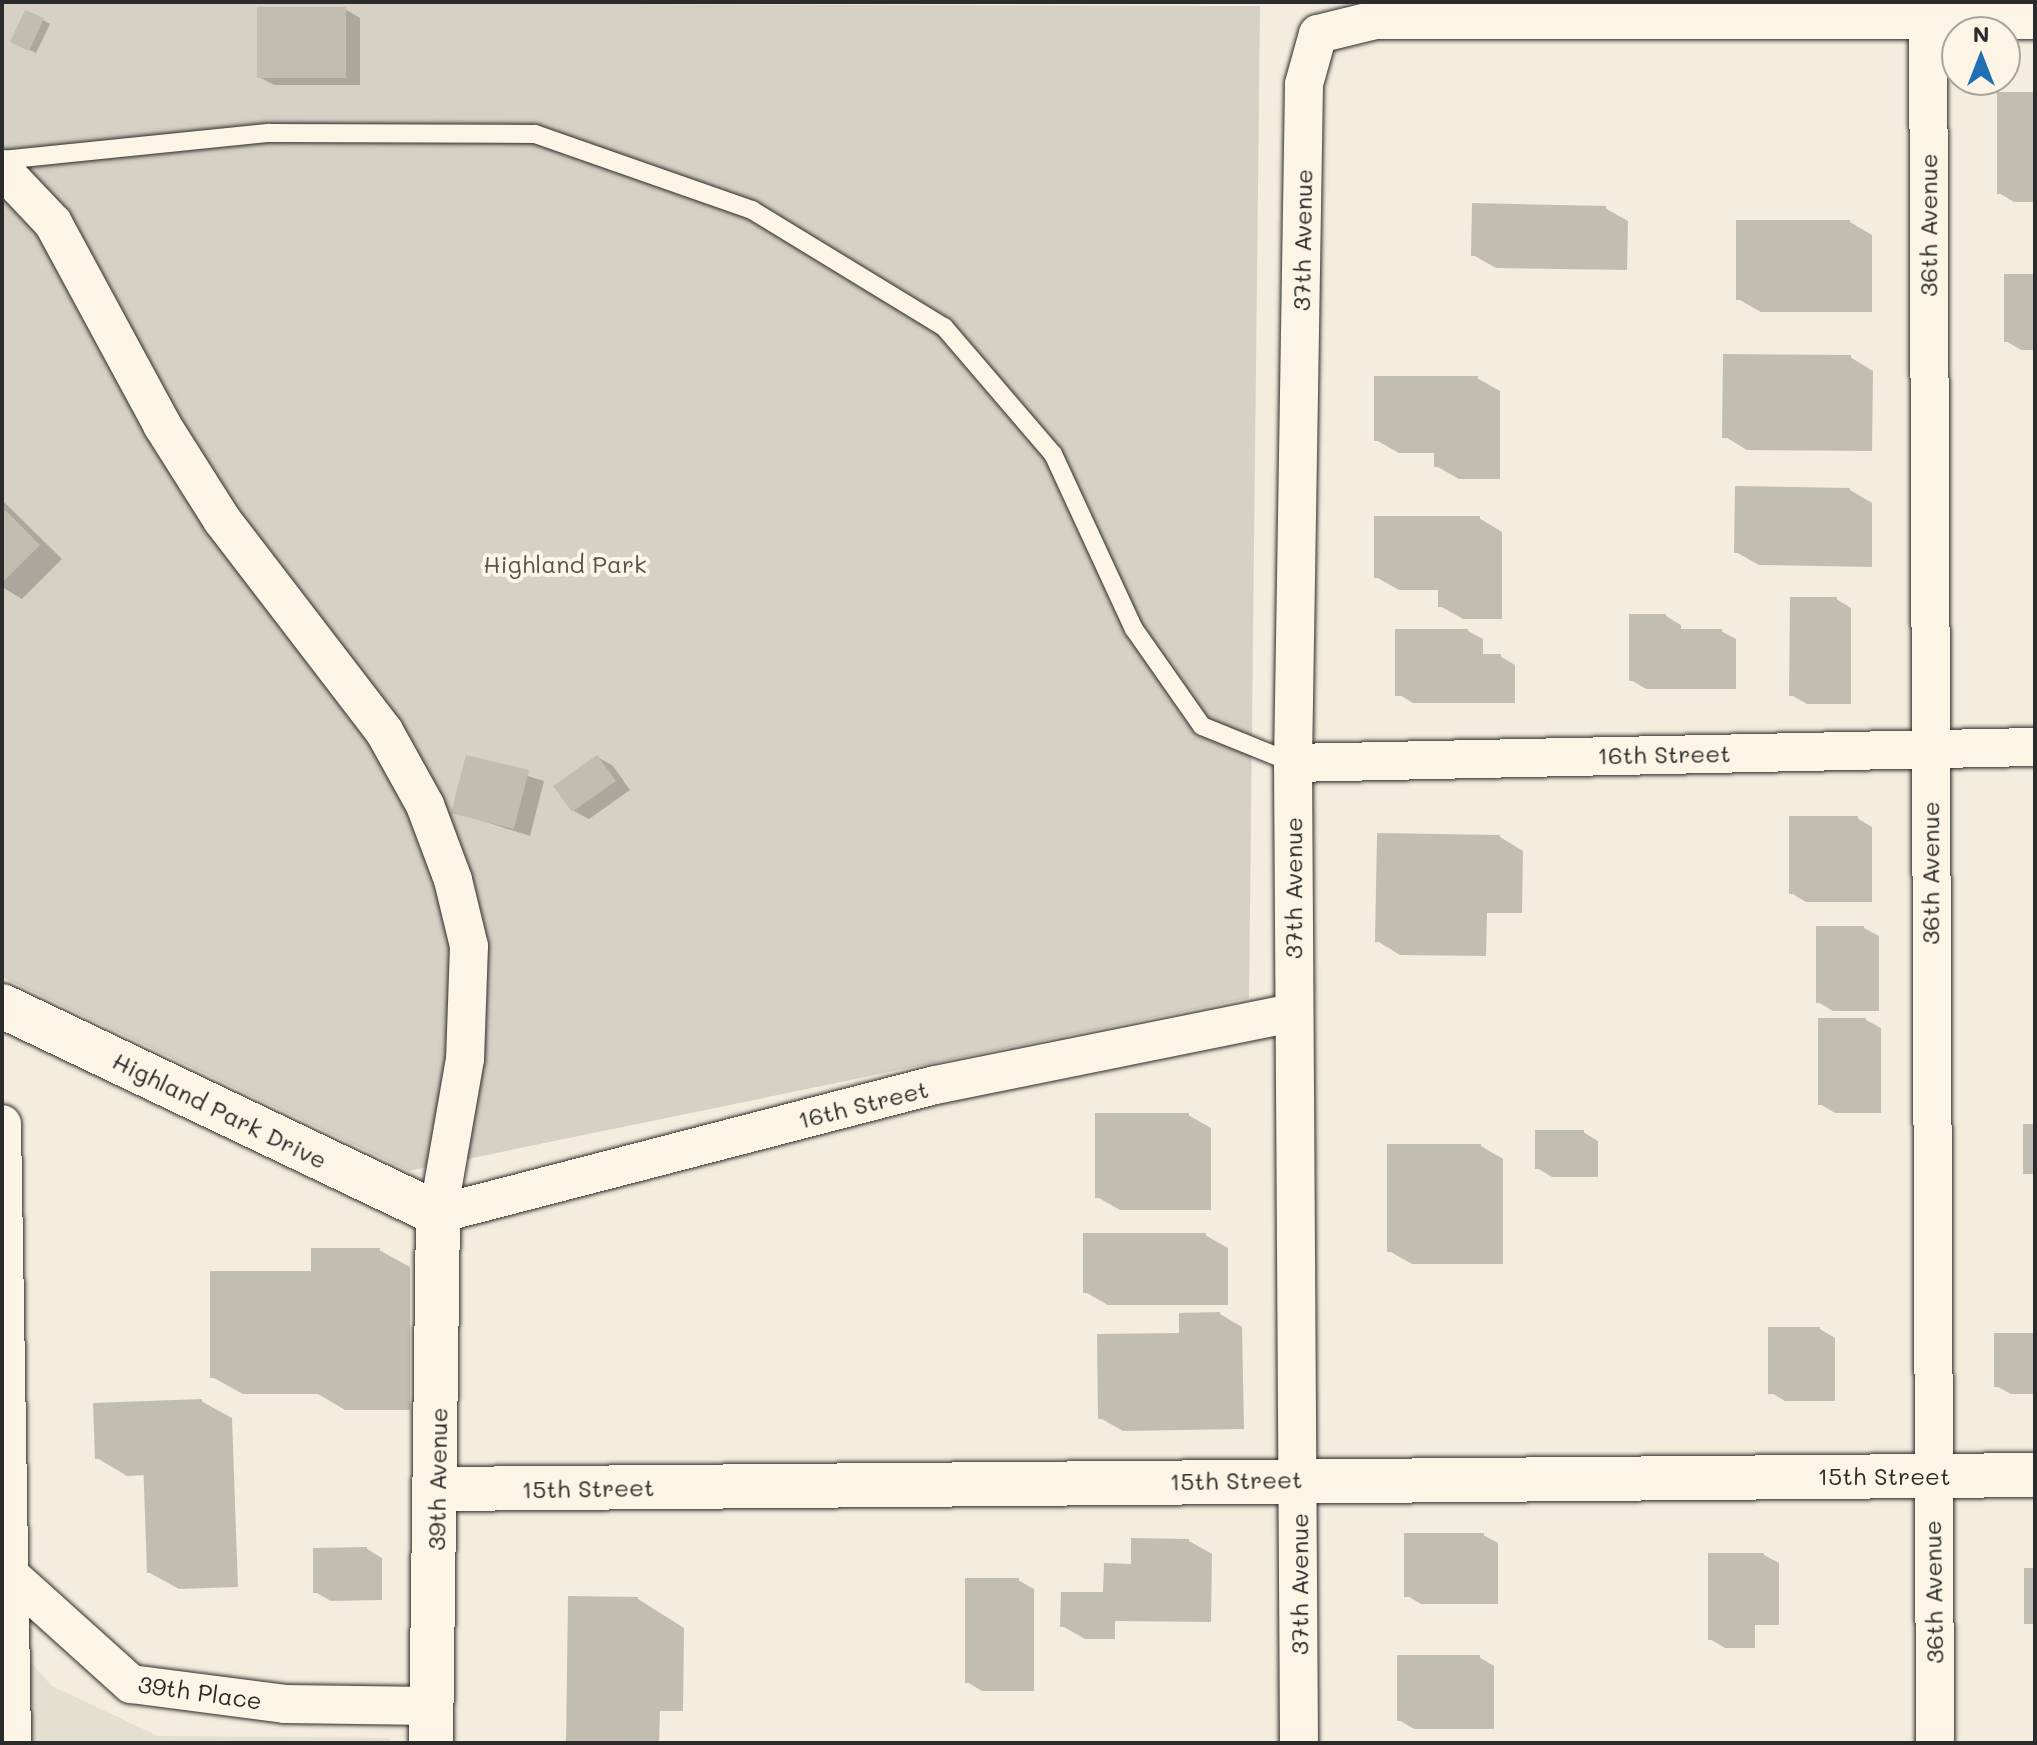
<!DOCTYPE html>
<style>
body{margin:0}
#map{position:relative;width:2037px;height:1745px;overflow:hidden;background:#f4edde;font-family:Mali,sans-serif}
div>[style]{position:absolute}
.built>*{inset:0;background:#e5dfd0}
.green>*{inset:0;background:#d6d1c4}
.shadow>*{inset:0;background:#0003}
.building>*{inset:0;background:#c2bdb1}
.roads{filter:drop-shadow(0 0 2px #2b2b2b) drop-shadow(0 0 2px #2b2b2b)}
.lane>*{height:18px;margin:-9px;padding:0 9px;transform-origin:9px;border-radius:9px;background:#fcf5e5}
.street>*{height:38px;margin:-19px;padding:0 19px;transform-origin:19px;border-radius:19px;background:#fcf5e5}
.secondary>*{height:44px;margin:-22px;padding:0 22px;transform-origin:22px;border-radius:22px;background:#fcf5e5}
span{translate:-50% -50%;white-space:nowrap;text-align:center;line-height:1.15;-webkit-text-stroke:8px #fcf5e5;paint-order:stroke}
.street-label{font-size:24px;color:#2b2b2b}
.park-label{font-size:24px;color:#565451}
.frame{position:absolute;inset:0;border:4px solid #2b2b2b;pointer-events:none}
.north{position:absolute;left:1941px;top:16px;width:80px;height:80px;box-sizing:border-box;background:#fcf5e5;border:2px solid #a8a49b;border-radius:50%;rotate:0deg;font-size:22px;font-weight:700;line-height:32px;text-align:center;color:#2b2b2b}
.north::after{content:'';display:block;margin:auto;width:28px;height:36px;background:#1f6fb2;clip-path:polygon(50% 0,100% 100%,50% 72%,0 100%)}
</style>
<div id="map">
<div class="built">
<i style="clip-path:polygon(2px 1631px,52px 1686px,158px 1736px,390px 1738px,390px 1743px,2px 1743px)"></i>
</div>
<div class="green">
<i style="clip-path:polygon(2px 2px,1260px 6px,1249px 998px,409px 1171px,2px 977px)"></i>
</div>
<div class="shadow">
<i style="clip-path:polygon(345px 9px,360px 18px,360px 85px,274px 85px,259px 77px)"></i>
<i style="clip-path:polygon(43px 20px,50px 24px,36px 53px,20px 45px)"></i>
<i style="clip-path:polygon(2035px 94px,2035px 202px,2014px 202px,1999px 193px)"></i>
<i style="clip-path:polygon(1605px 208px,1628px 221px,1627px 270px,1496px 268px,1473px 255px)"></i>
<i style="clip-path:polygon(1850px 222px,1872px 235px,1872px 312px,1761px 312px,1738px 299px)"></i>
<i style="clip-path:polygon(2035px 276px,2035px 350px,2021px 350px,2006px 341px)"></i>
<i style="clip-path:polygon(1850px 357px,1873px 371px,1872px 451px,1747px 450px,1724px 436px)"></i>
<i style="clip-path:polygon(1477px 378px,1500px 391px,1500px 479px,1459px 479px,1436px 466px,1436px 453px,1399px 453px,1376px 440px)"></i>
<i style="clip-path:polygon(1850px 490px,1872px 503px,1872px 567px,1759px 565px,1736px 552px)"></i>
<i style="clip-path:polygon(2px 500px,62px 559px,22px 599px,2px 587px)"></i>
<i style="clip-path:polygon(1479px 518px,1502px 532px,1502px 619px,1463px 619px,1440px 606px,1440px 590px,1399px 590px,1376px 577px)"></i>
<i style="clip-path:polygon(1836px 599px,1851px 608px,1851px 704px,1807px 704px,1791px 695px)"></i>
<i style="clip-path:polygon(1666px 616px,1681px 625px,1681px 631px,1721px 631px,1736px 639px,1736px 689px,1646px 689px,1631px 680px)"></i>
<i style="clip-path:polygon(1468px 631px,1483px 639px,1483px 656px,1500px 656px,1515px 665px,1515px 703px,1413px 703px,1398px 694px)"></i>
<i style="clip-path:polygon(468px 757px,544px 781px,530px 836px,454px 812px)"></i>
<i style="clip-path:polygon(598px 757px,613px 766px,630px 790px,589px 819px,574px 811px)"></i>
<i style="clip-path:polygon(1857px 818px,1872px 827px,1872px 902px,1806px 902px,1791px 893px)"></i>
<i style="clip-path:polygon(1500px 837px,1523px 851px,1522px 913px,1487px 913px,1486px 956px,1400px 955px,1377px 941px)"></i>
<i style="clip-path:polygon(1864px 928px,1879px 936px,1879px 1011px,1833px 1011px,1818px 1002px)"></i>
<i style="clip-path:polygon(1866px 1020px,1881px 1028px,1881px 1113px,1835px 1113px,1820px 1104px)"></i>
<i style="clip-path:polygon(1188px 1115px,1211px 1128px,1211px 1210px,1120px 1210px,1097px 1197px)"></i>
<i style="clip-path:polygon(1583px 1132px,1598px 1141px,1598px 1177px,1552px 1177px,1537px 1168px)"></i>
<i style="clip-path:polygon(1481px 1146px,1503px 1159px,1503px 1264px,1412px 1264px,1389px 1251px)"></i>
<i style="clip-path:polygon(1205px 1235px,1228px 1248px,1228px 1305px,1108px 1305px,1085px 1292px)"></i>
<i style="clip-path:polygon(379px 1250px,410px 1267px,410px 1410px,345px 1410px,318px 1394px,243px 1394px,212px 1377px,313px 1273px)"></i>
<i style="clip-path:polygon(1220px 1314px,1242px 1327px,1244px 1429px,1123px 1431px,1100px 1418px,1181px 1335px)"></i>
<i style="clip-path:polygon(1820px 1329px,1835px 1338px,1835px 1401px,1785px 1401px,1770px 1392px)"></i>
<i style="clip-path:polygon(2035px 1335px,2035px 1394px,2011px 1394px,1996px 1386px)"></i>
<i style="clip-path:polygon(201px 1401px,232px 1418px,238px 1587px,179px 1589px,148px 1572px,145px 1475px,127px 1476px,97px 1458px)"></i>
<i style="clip-path:polygon(1483px 1535px,1498px 1543px,1498px 1604px,1421px 1604px,1406px 1595px)"></i>
<i style="clip-path:polygon(1189px 1541px,1212px 1554px,1211px 1622px,1115px 1621px,1115px 1639px,1085px 1639px,1062px 1626px)"></i>
<i style="clip-path:polygon(367px 1549px,382px 1558px,382px 1600px,331px 1601px,315px 1592px)"></i>
<i style="clip-path:polygon(1764px 1555px,1779px 1563px,1779px 1625px,1755px 1625px,1755px 1648px,1725px 1648px,1710px 1639px)"></i>
<i style="clip-path:polygon(1018px 1580px,1034px 1589px,1034px 1691px,982px 1691px,967px 1682px)"></i>
<i style="clip-path:polygon(638px 1599px,684px 1628px,683px 1711px,660px 1711px,659px 1743px,568px 1743px)"></i>
<i style="clip-path:polygon(1479px 1657px,1494px 1666px,1494px 1729px,1414px 1729px,1399px 1720px)"></i>
</div>
<div class="building">
<i style="clip-path:polygon(257px 7px,346px 7px,346px 78px,257px 78px)"></i>
<i style="clip-path:polygon(25px 10px,44px 18px,29px 51px,10px 42px)"></i>
<i style="clip-path:polygon(1997px 92px,2035px 92px,2035px 194px,1997px 194px)"></i>
<i style="clip-path:polygon(1472px 203px,1606px 206px,1605px 258px,1471px 256px)"></i>
<i style="clip-path:polygon(1736px 220px,1850px 220px,1850px 300px,1736px 300px)"></i>
<i style="clip-path:polygon(2004px 274px,2035px 274px,2035px 342px,2004px 342px)"></i>
<i style="clip-path:polygon(1723px 354px,1851px 355px,1850px 439px,1722px 438px)"></i>
<i style="clip-path:polygon(1374px 376px,1478px 376px,1478px 467px,1434px 467px,1434px 441px,1374px 441px)"></i>
<i style="clip-path:polygon(1735px 486px,1850px 488px,1850px 555px,1734px 553px)"></i>
<i style="clip-path:polygon(2px 507px,40px 545px,2px 583px)"></i>
<i style="clip-path:polygon(1374px 516px,1480px 516px,1480px 607px,1438px 607px,1438px 578px,1374px 578px)"></i>
<i style="clip-path:polygon(1790px 597px,1837px 597px,1837px 697px,1789px 696px)"></i>
<i style="clip-path:polygon(1629px 614px,1666px 614px,1666px 629px,1722px 629px,1722px 681px,1629px 681px)"></i>
<i style="clip-path:polygon(1395px 629px,1468px 629px,1468px 654px,1501px 654px,1501px 696px,1395px 696px)"></i>
<i style="clip-path:polygon(466px 755px,529px 770px,514px 829px,451px 813px)"></i>
<i style="clip-path:polygon(597px 755px,616px 781px,572px 812px,553px 786px)"></i>
<i style="clip-path:polygon(1789px 816px,1858px 816px,1858px 894px,1789px 894px)"></i>
<i style="clip-path:polygon(1377px 833px,1500px 835px,1499px 901px,1465px 901px,1464px 944px,1375px 942px)"></i>
<i style="clip-path:polygon(1816px 926px,1864px 926px,1864px 1003px,1816px 1003px)"></i>
<i style="clip-path:polygon(1818px 1018px,1866px 1018px,1866px 1105px,1818px 1105px)"></i>
<i style="clip-path:polygon(1095px 1113px,1189px 1113px,1189px 1198px,1095px 1198px)"></i>
<i style="clip-path:polygon(2023px 1124px,2035px 1124px,2035px 1174px,2023px 1174px)"></i>
<i style="clip-path:polygon(1535px 1130px,1584px 1130px,1584px 1169px,1535px 1169px)"></i>
<i style="clip-path:polygon(1387px 1144px,1481px 1144px,1481px 1252px,1387px 1252px)"></i>
<i style="clip-path:polygon(1083px 1233px,1206px 1233px,1206px 1293px,1083px 1293px)"></i>
<i style="clip-path:polygon(311px 1248px,380px 1248px,380px 1394px,312px 1394px,312px 1378px,210px 1378px,210px 1271px,311px 1271px)"></i>
<i style="clip-path:polygon(1220px 1312px,1222px 1417px,1098px 1419px,1097px 1334px,1179px 1333px,1179px 1313px)"></i>
<i style="clip-path:polygon(1768px 1327px,1820px 1327px,1820px 1394px,1768px 1394px)"></i>
<i style="clip-path:polygon(1994px 1333px,2035px 1333px,2035px 1387px,1994px 1387px)"></i>
<i style="clip-path:polygon(202px 1399px,208px 1571px,147px 1573px,143px 1458px,95px 1459px,93px 1403px)"></i>
<i style="clip-path:polygon(1404px 1533px,1484px 1533px,1484px 1597px,1404px 1597px)"></i>
<i style="clip-path:polygon(1131px 1538px,1189px 1539px,1189px 1610px,1093px 1609px,1093px 1627px,1060px 1627px,1061px 1592px,1103px 1592px,1104px 1563px,1131px 1564px)"></i>
<i style="clip-path:polygon(367px 1547px,368px 1593px,313px 1593px,313px 1548px)"></i>
<i style="clip-path:polygon(1708px 1553px,1764px 1553px,1764px 1618px,1741px 1618px,1741px 1640px,1708px 1640px)"></i>
<i style="clip-path:polygon(2024px 1568px,2035px 1568px,2035px 1624px,2024px 1624px)"></i>
<i style="clip-path:polygon(965px 1578px,1019px 1578px,1019px 1683px,965px 1683px)"></i>
<i style="clip-path:polygon(568px 1596px,638px 1597px,638px 1613px,661px 1613px,660px 1699px,637px 1699px,637px 1743px,566px 1743px)"></i>
<i style="clip-path:polygon(1397px 1655px,1480px 1655px,1480px 1721px,1397px 1721px)"></i>
</div>
<div class="roads">
<div class="lane">
<i style="left:2px;top:160px;width:269px;rotate:-5.8deg"></i>
<i style="left:270px;top:133px;width:265px;rotate:0.2deg"></i>
<i style="left:535px;top:134px;width:230px;rotate:19.3deg"></i>
<i style="left:752px;top:210px;width:225px;rotate:31.4deg"></i>
<i style="left:944px;top:327px;width:167px;rotate:49.4deg"></i>
<i style="left:1053px;top:454px;width:193px;rotate:65.2deg"></i>
<i style="left:1134px;top:629px;width:118px;rotate:55deg"></i>
<i style="left:1202px;top:726px;width:98px;rotate:22.1deg"></i>
</div>
<div class="street">
<i style="left:1928px;top:2px;width:1741px;rotate:89.77deg"></i>
<i style="left:2px;top:169px;width:74px;rotate:46.6deg"></i>
<i style="left:53px;top:223px;width:230px;rotate:61.6deg"></i>
<i style="left:162px;top:425px;width:112px;rotate:57.7deg"></i>
<i style="left:222px;top:520px;width:266px;rotate:52.5deg"></i>
<i style="left:384px;top:731px;width:85px;rotate:61deg"></i>
<i style="left:425px;top:805px;width:80px;rotate:69.5deg"></i>
<i style="left:453px;top:880px;width:68px;rotate:76.4deg"></i>
<i style="left:469px;top:946px;width:113px;rotate:92deg"></i>
<i style="left:465px;top:1059px;width:157px;rotate:99.9deg"></i>
<i style="left:438px;top:1214px;width:513px;rotate:-14.55deg"></i>
<i style="left:935px;top:1085px;width:365px;rotate:-11.4deg"></i>
<i style="left:1293px;top:763px;width:742px;rotate:-1.24deg"></i>
<i style="left:2px;top:1124px;width:619px;rotate:89.07deg"></i>
<i style="left:10px;top:1575px;width:163px;rotate:42deg"></i>
<i style="left:131px;top:1684px;width:155px;rotate:7.4deg"></i>
<i style="left:285px;top:1704px;width:146px;rotate:0.8deg"></i>
<i style="left:1299px;top:1743px;width:980px;rotate:-90.35deg"></i>
<i style="left:1293px;top:763px;width:679px;rotate:-89.07deg"></i>
<i style="left:1304px;top:84px;width:52px;rotate:-74.4deg"></i>
<i style="left:1318px;top:34px;width:59px;rotate:-13.8deg"></i>
<i style="left:1375px;top:20px;width:660px"></i>
</div>
<div class="secondary">
<i style="left:2px;top:1006px;width:483px;rotate:25.5deg"></i>
<i style="left:438px;top:1214px;width:529px;rotate:90.76deg"></i>
<i style="left:438px;top:1489px;width:1597px;rotate:-0.5deg"></i>
</div>
</div>
<div class="street-label">
<span style="left:1928px;top:225px;rotate:-90deg">36th Avenue</span>
<span style="left:1302px;top:240px;rotate:-89deg">37th Avenue</span>
<span style="left:1664px;top:754px;rotate:-1deg">16th Street</span>
<span style="left:1930px;top:873px;rotate:-90deg">36th Avenue</span>
<span style="left:1293px;top:888px;rotate:-90deg">37th Avenue</span>
<span style="left:863px;top:1104px;rotate:-14deg">16th Street</span>
<span style="left:220px;top:1110px;rotate:26deg">Highland Park Drive</span>
<span style="left:1884px;top:1476px">15th Street</span>
<span style="left:437px;top:1479px;rotate:-89deg">39th Avenue</span>
<span style="left:1236px;top:1480px;rotate:-1deg">15th Street</span>
<span style="left:588px;top:1488px;rotate:-1deg">15th Street</span>
<span style="left:1299px;top:1584px;rotate:-90deg">37th Avenue</span>
<span style="left:1933px;top:1592px;rotate:-91deg">36th Avenue</span>
<span style="left:200px;top:1692px;rotate:8deg">39th Place</span>
</div>
<div class="park-label">
<span style="left:565px;top:564px">Highland Park</span>
</div>
<div class="frame"></div>
<div class="north">N</div>
</div>
